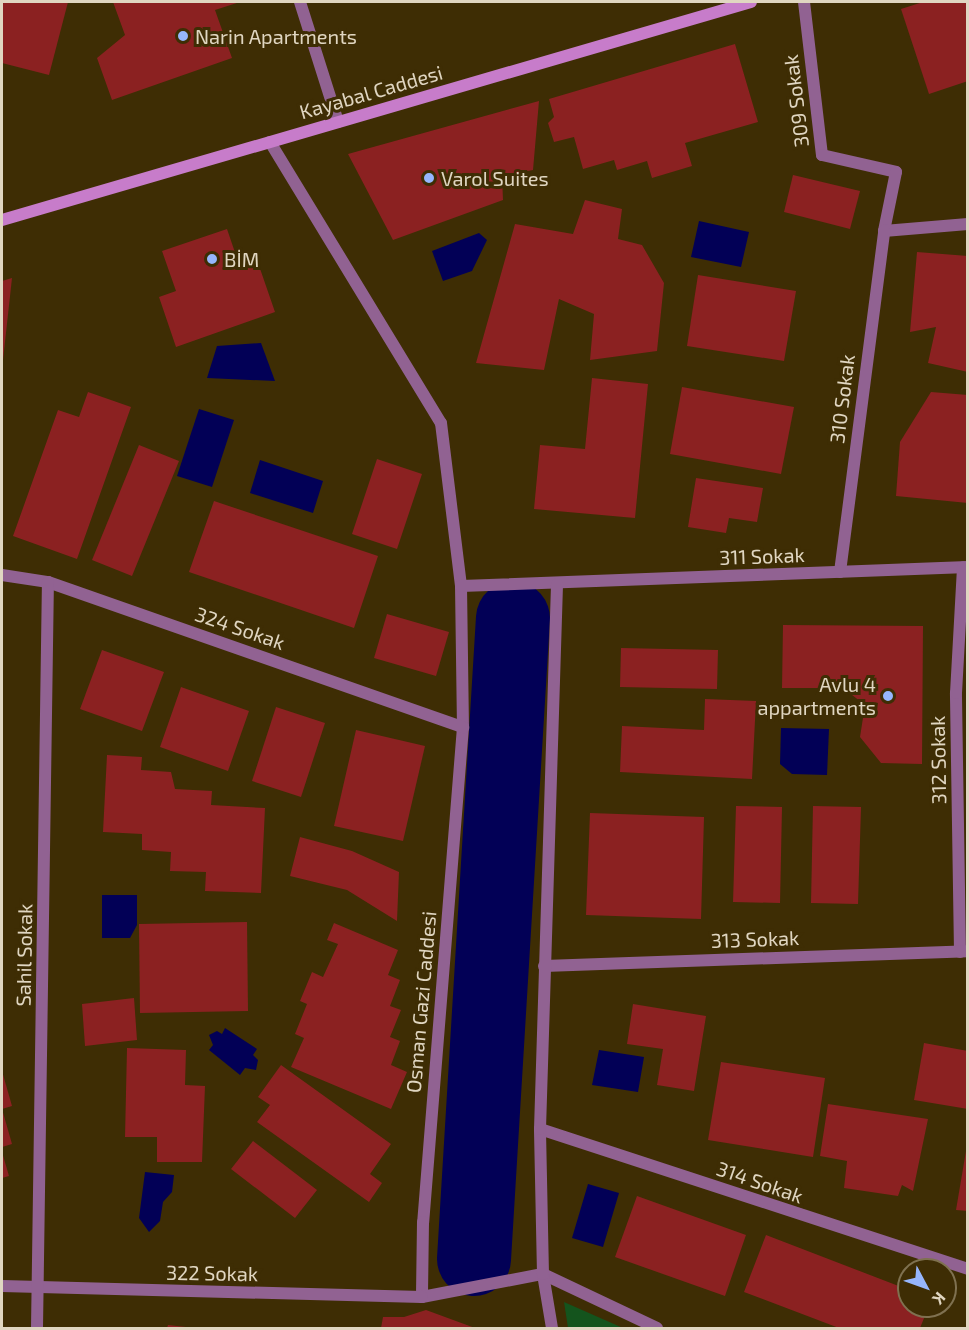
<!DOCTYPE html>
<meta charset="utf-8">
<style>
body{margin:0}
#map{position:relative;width:969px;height:1330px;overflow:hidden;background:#3e2d04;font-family:"Exo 2",sans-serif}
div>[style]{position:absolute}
.green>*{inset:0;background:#14541d}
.water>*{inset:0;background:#020056}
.river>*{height:74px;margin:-37px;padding:0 37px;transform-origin:37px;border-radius:37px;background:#020056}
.building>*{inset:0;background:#8b2121}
.street>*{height:12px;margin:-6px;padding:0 6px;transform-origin:6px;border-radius:6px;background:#916292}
.secondary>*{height:12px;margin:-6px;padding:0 6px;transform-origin:6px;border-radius:6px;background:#c77cca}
.dots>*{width:16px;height:16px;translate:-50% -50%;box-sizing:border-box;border:3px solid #3e2d04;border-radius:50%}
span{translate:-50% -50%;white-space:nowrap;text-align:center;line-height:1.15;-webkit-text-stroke:6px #3e2d04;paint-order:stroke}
.poi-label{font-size:20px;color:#e0d6c1}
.left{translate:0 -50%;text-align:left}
.right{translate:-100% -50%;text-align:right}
.street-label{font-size:20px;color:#e0d6c1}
.frame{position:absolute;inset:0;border:3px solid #e0d6c1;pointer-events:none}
.north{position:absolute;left:897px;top:1258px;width:60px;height:60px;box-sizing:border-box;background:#3e2d04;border:2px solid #7f7150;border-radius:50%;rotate:131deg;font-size:16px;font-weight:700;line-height:24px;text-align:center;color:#e0d6c1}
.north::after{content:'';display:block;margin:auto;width:21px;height:27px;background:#96b6fd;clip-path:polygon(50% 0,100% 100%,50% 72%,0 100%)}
</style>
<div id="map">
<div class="green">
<i style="clip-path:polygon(564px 1302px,623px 1328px,568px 1328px)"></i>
</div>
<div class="water">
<i style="clip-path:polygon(699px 221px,749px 232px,741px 267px,691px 257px)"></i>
<i style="clip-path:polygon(479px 233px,487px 240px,472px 271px,443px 281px,432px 251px)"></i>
<i style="clip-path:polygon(261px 343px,275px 381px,207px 378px,217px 346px)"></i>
<i style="clip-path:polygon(199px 409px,234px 420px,212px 487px,177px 476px)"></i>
<i style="clip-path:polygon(260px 460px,323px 481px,313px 513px,250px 493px)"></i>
<i style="clip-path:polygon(781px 728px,829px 729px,827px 775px,792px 774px,780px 764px)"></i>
<i style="clip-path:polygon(102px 895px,137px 895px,137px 925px,130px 938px,102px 938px)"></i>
<i style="clip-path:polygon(225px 1028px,257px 1049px,253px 1055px,258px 1060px,256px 1070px,245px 1068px,240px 1075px,209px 1050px,213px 1045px,209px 1035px,217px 1031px,222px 1034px)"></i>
<i style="clip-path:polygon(599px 1050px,644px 1057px,638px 1092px,592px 1085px)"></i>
<i style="clip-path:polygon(145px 1172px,174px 1175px,172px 1192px,163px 1202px,160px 1221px,149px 1232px,139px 1218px)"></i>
<i style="clip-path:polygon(588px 1184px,619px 1193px,603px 1247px,572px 1238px)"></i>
</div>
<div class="river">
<i style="left:474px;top:1259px;width:642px;rotate:-86.52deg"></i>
</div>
<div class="building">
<i style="clip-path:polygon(2px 2px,68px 2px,49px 75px,2px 63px)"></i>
<i style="clip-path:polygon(113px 2px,240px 2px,215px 10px,232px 58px,112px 100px,97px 58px,125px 35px)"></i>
<i style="clip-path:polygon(923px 2px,968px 2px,968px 81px,929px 94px,901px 9px)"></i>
<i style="clip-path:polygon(735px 44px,758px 122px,685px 143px,692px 166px,652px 178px,647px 161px,617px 170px,614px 160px,583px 169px,574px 137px,554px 142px,548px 123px,554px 117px,549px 99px)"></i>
<i style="clip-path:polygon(539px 101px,533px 170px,502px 176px,503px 200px,393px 240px,348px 154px)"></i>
<i style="clip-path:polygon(793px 175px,860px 191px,850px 229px,784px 212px)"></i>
<i style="clip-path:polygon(585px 200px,622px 209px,618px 239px,642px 245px,664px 283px,657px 351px,590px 360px,594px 314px,559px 299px,544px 370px,476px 363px,515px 224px,573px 234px)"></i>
<i style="clip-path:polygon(227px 229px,241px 270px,256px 257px,275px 312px,176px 347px,159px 297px,176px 291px,162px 251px)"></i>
<i style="clip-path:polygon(917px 252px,968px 256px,968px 372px,928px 363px,936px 327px,910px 332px)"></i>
<i style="clip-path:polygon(698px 275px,796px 291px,784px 361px,687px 346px)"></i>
<i style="clip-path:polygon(12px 278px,3px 360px,2px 360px,2px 281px)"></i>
<i style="clip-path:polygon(592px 378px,648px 384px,635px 518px,534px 509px,540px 445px,585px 449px)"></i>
<i style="clip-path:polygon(682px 387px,794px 407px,781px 474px,670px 454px)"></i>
<i style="clip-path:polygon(88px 392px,131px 407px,77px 559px,13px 536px,58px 410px,79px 417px)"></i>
<i style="clip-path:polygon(931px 392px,968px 395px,968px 503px,896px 496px,900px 442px)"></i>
<i style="clip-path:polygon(139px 445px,179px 461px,132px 576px,92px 560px)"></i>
<i style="clip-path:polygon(377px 459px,422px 474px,397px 549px,352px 534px)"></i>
<i style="clip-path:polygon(696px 478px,763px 488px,757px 522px,729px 518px,726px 533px,688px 527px)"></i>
<i style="clip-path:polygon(214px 501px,378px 556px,354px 628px,189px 572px)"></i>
<i style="clip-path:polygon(387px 614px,449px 632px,436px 676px,374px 658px)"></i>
<i style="clip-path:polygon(783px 625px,923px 626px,922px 764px,881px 763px,860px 737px,865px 705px,843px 688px,782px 688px)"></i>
<i style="clip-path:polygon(621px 648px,718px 650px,717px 689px,620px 687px)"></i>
<i style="clip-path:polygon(102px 650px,164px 672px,142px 731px,80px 709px)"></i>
<i style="clip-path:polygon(181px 687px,249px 711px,228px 771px,160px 747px)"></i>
<i style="clip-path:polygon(705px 699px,756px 701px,752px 779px,620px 772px,622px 726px,704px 730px)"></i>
<i style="clip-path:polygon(276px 707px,325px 723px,301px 797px,252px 781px)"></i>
<i style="clip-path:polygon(356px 730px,425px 746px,403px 841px,334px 826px)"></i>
<i style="clip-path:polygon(107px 755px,142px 757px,141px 770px,171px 772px,175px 789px,212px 791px,211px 805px,265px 808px,261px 893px,205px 891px,206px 872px,170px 871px,171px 852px,142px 850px,142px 834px,103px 832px)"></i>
<i style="clip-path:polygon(736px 806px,782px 807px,780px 903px,733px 902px)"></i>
<i style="clip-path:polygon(813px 806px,861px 807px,858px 904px,811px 903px)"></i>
<i style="clip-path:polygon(590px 813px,704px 817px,701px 919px,586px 915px)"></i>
<i style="clip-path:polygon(300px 837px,352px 851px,399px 872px,397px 921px,347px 890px,290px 876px)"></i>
<i style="clip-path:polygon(247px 922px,248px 1011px,140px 1013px,139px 924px)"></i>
<i style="clip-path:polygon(334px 923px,398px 950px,388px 975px,400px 980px,390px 1006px,401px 1010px,390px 1037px,400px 1041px,391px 1065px,407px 1072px,391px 1109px,291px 1067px,304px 1038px,295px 1034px,307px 1004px,300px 1001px,312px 972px,323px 977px,338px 944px,327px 940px)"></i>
<i style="clip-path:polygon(134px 998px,137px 1040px,85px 1046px,82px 1004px)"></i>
<i style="clip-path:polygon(633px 1004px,706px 1016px,694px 1091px,657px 1085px,663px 1049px,627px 1044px)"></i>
<i style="clip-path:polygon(924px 1043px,968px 1051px,968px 1109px,914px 1100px)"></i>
<i style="clip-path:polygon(127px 1048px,186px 1050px,185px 1085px,205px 1086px,202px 1162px,157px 1162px,157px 1137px,125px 1137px)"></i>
<i style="clip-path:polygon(721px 1062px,825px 1078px,813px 1157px,708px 1140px)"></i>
<i style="clip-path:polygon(281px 1065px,391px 1144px,370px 1174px,382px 1183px,369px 1202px,257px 1122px,270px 1105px,258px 1097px)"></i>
<i style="clip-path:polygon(2px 1071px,12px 1106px,2px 1109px)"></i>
<i style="clip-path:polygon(828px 1104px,928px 1119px,913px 1191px,902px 1185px,898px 1196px,844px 1188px,847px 1161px,820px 1156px)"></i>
<i style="clip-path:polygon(2px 1109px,12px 1144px,2px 1147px)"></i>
<i style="clip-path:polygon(253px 1141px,317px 1190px,295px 1218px,231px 1169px)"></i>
<i style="clip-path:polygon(966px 1151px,968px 1151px,968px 1211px,956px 1210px)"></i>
<i style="clip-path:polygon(2px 1152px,9px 1176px,2px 1178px)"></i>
<i style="clip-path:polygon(637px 1196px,746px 1235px,725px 1296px,615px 1257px)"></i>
<i style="clip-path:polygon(766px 1235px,909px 1290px,909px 1306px,929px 1306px,920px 1328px,839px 1328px,744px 1292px)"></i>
<i style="clip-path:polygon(426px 1310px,475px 1328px,381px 1328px,383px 1317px,404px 1317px)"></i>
<i style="clip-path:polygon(168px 1325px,186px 1327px,186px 1328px,167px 1328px)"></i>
</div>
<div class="street">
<i style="left:300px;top:2px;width:126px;rotate:72.4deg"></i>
<i style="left:804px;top:2px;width:154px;rotate:83.3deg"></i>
<i style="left:822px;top:155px;width:76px;rotate:12.9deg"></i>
<i style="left:896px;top:172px;width:60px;rotate:101.5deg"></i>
<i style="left:884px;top:231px;width:84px;rotate:-4.8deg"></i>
<i style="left:270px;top:142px;width:329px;rotate:58.7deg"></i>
<i style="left:441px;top:423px;width:164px;rotate:83deg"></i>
<i style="left:461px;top:586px;width:141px;rotate:89.2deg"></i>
<i style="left:463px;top:727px;width:497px;rotate:94.6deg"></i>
<i style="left:423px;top:1222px;width:75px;rotate:90.8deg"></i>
<i style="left:422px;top:1297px;width:123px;rotate:-10.8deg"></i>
<i style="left:543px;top:1274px;width:126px;rotate:25.3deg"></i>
<i style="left:840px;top:572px;width:344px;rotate:-82.6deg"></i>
<i style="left:2px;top:575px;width:47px;rotate:8.7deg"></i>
<i style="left:48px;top:582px;width:440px;rotate:19.3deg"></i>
<i style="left:461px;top:586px;width:507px;rotate:-2.15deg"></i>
<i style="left:960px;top:952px;width:259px;rotate:-90.9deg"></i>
<i style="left:956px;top:693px;width:126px;rotate:-86.8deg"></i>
<i style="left:544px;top:966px;width:424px;rotate:-2deg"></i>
<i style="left:540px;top:1129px;width:450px;rotate:18.1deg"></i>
<i style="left:2px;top:1286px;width:420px;rotate:1.5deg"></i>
<i style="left:37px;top:1328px;width:746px;rotate:-89.16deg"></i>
<i style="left:552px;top:1328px;width:55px;rotate:-99.5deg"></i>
<i style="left:543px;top:1274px;width:145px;rotate:-91.2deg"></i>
<i style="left:540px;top:1129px;width:545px;rotate:-88.21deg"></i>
</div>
<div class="secondary">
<i style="left:2px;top:220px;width:780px;rotate:-16.23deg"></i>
</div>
<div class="dots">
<i style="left:183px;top:36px;background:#96b6fd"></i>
<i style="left:429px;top:178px;background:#96b6fd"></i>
<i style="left:212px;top:259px;background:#96b6fd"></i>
<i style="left:888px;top:696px;background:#96b6fd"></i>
</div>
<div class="poi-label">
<span class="left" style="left:195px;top:36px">Narin Apartments</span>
<span class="left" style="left:441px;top:178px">Varol Suites</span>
<span class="left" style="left:224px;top:259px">BİM</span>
<span class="right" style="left:876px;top:696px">Avlu 4<br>appartments</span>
</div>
<div class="street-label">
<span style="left:371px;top:92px;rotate:-16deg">Kayabal Caddesi</span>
<span style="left:796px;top:101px;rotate:-97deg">309 Sokak</span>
<span style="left:842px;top:399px;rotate:-83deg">310 Sokak</span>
<span style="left:762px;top:556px;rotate:-2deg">311 Sokak</span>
<span style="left:240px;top:628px;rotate:19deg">324 Sokak</span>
<span style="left:938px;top:760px;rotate:-91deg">312 Sokak</span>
<span style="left:755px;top:939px;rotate:-2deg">313 Sokak</span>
<span style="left:24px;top:955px;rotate:-89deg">Sahil Sokak</span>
<span style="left:421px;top:1002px;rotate:-85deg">Osman Gazi Caddesi</span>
<span style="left:760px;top:1182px;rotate:19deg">314 Sokak</span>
<span style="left:212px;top:1273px;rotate:1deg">322 Sokak</span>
</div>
<div class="frame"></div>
<div class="north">K</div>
</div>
